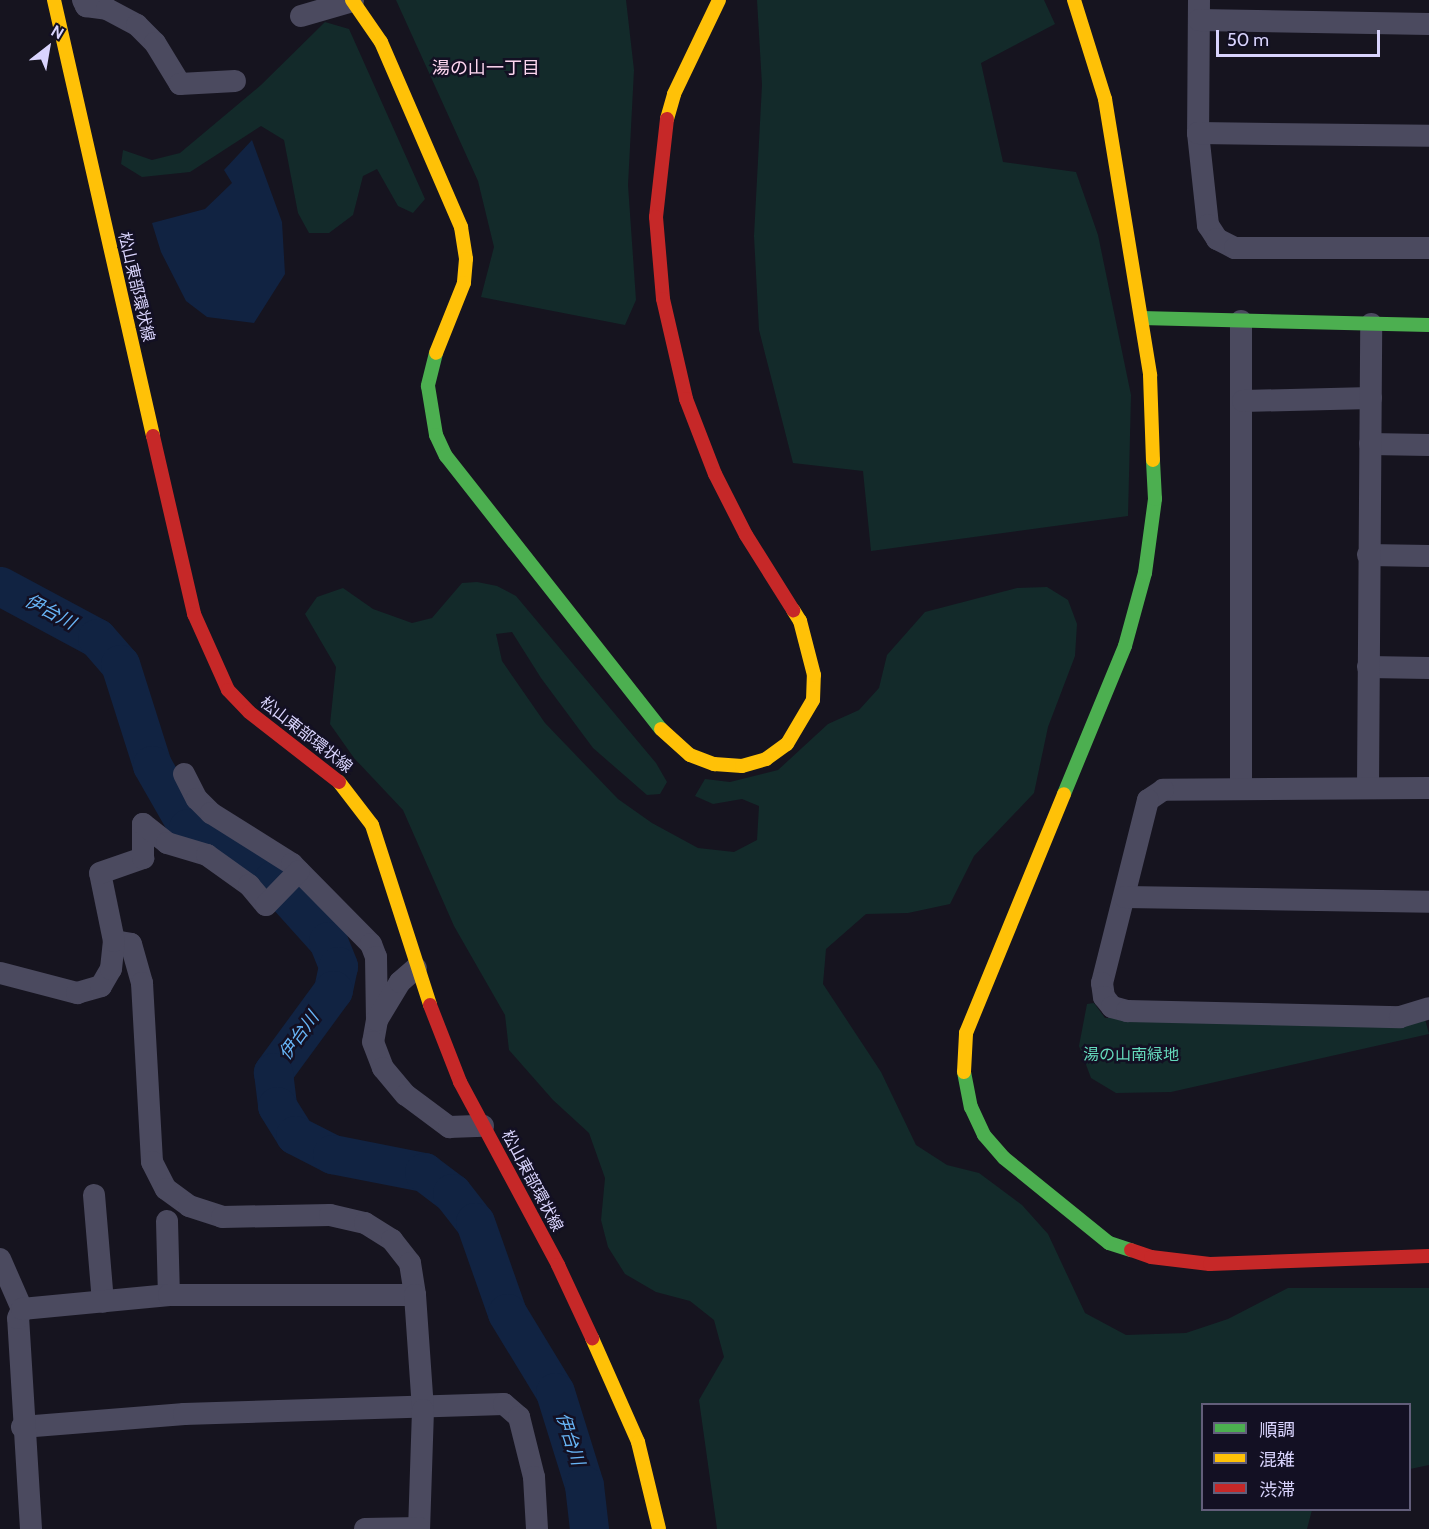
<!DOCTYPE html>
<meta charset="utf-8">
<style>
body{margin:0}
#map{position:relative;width:1429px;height:1529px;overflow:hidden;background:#16141f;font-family:Cabin,"Noto Sans JP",sans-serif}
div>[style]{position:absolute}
.green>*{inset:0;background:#132a2a}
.water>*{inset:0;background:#112342}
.river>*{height:39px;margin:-19.5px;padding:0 19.5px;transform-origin:19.5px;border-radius:19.5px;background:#112342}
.street>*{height:22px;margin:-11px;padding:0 11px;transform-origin:11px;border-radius:11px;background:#4b4a5f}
.fast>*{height:14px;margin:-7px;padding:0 7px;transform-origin:7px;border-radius:7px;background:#4caf50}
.slow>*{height:14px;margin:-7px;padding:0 7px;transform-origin:7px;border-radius:7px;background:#ffc107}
.jam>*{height:14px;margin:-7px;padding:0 7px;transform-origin:7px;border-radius:7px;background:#c62828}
span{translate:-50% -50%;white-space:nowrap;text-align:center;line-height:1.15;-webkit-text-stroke:5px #131023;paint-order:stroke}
.street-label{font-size:16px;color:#d9d4fd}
.park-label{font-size:16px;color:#64d9bc}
.neighbourhood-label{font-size:18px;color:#fdd6ef}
.water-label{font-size:18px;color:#68b5f7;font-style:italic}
.legend{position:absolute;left:1201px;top:1403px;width:210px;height:108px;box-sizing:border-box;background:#131023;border:2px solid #625e7a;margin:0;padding:8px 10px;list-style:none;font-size:18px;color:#d9d4fd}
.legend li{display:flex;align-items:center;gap:12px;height:30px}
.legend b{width:30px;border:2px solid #625e7a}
.north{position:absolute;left:18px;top:18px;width:60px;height:60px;-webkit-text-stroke:4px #131023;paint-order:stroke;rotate:31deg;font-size:16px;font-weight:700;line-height:24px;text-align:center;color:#d9d4fd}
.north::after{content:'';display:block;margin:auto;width:21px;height:27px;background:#d9d4fd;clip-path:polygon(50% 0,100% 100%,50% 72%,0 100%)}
.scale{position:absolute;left:1216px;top:30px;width:164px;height:27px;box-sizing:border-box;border:3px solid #d9d4fd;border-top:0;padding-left:8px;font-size:18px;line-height:21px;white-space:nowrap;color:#d9d4fd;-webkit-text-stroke:4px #131023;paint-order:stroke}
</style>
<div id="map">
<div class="green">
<i style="clip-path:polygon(396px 0,626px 0,634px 70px,628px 185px,636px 300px,625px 325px,481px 297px,494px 247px,478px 181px)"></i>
<i style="clip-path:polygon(757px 0,1044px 0,1055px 24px,981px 63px,1003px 162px,1076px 172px,1098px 235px,1131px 395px,1128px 516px,871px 551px,863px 471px,793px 463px,759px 330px,754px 236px,762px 85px)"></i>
<i style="clip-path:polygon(325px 22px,349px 29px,425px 199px,413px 213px,398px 206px,377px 169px,363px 176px,353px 215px,329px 233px,309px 233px,298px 213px,284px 140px,261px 126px,190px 172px,142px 177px,121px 164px,123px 150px,152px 160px,180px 153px,261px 85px)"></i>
<i style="clip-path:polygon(477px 582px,497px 586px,516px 596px,656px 763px,667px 782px,660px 794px,647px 795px,593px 748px,541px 678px,512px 632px,496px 634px,502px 661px,545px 723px,618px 799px,652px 823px,698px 848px,734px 852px,757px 840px,759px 806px,742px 799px,713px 804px,695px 796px,705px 779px,730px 782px,778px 770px,828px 724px,859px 710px,879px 688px,887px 655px,925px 612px,1017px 588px,1047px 587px,1068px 600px,1077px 624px,1075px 656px,1048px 727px,1034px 793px,974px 856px,950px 904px,908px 913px,866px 914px,826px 949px,823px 984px,881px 1072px,916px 1145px,947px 1165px,979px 1173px,1022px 1205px,1048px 1234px,1085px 1313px,1126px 1335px,1186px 1333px,1228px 1319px,1288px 1288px,1429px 1288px,1429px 1465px,1410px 1469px,1410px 1404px,1202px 1404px,1202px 1510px,1312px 1510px,1307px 1529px,717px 1529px,699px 1400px,724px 1357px,714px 1320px,690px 1301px,656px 1292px,625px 1274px,608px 1247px,601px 1220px,605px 1178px,589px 1133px,553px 1100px,509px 1050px,505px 1015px,454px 926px,403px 810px,354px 758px,330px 724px,336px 667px,305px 614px,317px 597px,343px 588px,373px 609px,412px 623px,432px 618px,462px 583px)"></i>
<i style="clip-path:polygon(1094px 1003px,1105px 1018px,1425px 1019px,1429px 1034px,1171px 1092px,1116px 1093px,1091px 1078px,1079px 1046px,1087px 1004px)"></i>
</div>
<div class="water">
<i style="clip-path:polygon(252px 140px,282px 222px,285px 274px,254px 323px,207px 317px,186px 301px,161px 252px,152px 223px,205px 209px,232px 183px,224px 170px)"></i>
</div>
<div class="river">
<i style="left:0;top:586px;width:110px;rotate:28.2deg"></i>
<i style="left:97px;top:638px;width:35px;rotate:49deg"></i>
<i style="left:120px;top:664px;width:106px;rotate:72.4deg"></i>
<i style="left:152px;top:765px;width:73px;rotate:60.3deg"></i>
<i style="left:188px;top:828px;width:100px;rotate:31.5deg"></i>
<i style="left:273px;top:880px;width:82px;rotate:48deg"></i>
<i style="left:328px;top:941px;width:27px;rotate:68deg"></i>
<i style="left:338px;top:966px;width:25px;rotate:102deg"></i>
<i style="left:333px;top:990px;width:102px;rotate:126.2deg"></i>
<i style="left:273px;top:1072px;width:34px;rotate:83deg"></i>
<i style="left:277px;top:1106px;width:34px;rotate:58deg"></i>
<i style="left:295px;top:1135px;width:42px;rotate:27.2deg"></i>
<i style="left:332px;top:1154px;width:94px;rotate:11.1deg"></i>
<i style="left:424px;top:1172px;width:35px;rotate:37deg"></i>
<i style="left:452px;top:1193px;width:37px;rotate:52deg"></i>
<i style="left:475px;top:1222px;width:96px;rotate:70.6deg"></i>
<i style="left:507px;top:1313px;width:92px;rotate:58.7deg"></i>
<i style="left:555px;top:1392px;width:97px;rotate:72.7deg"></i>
<i style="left:584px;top:1485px;width:44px;rotate:83.5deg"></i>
</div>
<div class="street">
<i style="left:83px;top:0;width:7px;rotate:63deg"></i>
<i style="left:86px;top:6px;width:21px;rotate:8deg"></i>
<i style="left:107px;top:9px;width:34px;rotate:28deg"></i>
<i style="left:137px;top:25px;width:25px;rotate:45deg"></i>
<i style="left:155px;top:43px;width:48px;rotate:58.6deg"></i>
<i style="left:180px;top:84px;width:55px;rotate:-3.1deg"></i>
<i style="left:1199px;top:0;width:133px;rotate:90.4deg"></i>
<i style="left:1198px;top:133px;width:93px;rotate:83.8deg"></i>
<i style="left:1208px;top:225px;width:17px;rotate:57deg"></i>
<i style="left:1217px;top:239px;width:20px;rotate:27deg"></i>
<i style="left:1235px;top:248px;width:194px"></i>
<i style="left:301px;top:16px;width:54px;rotate:-16.1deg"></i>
<i style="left:1199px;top:20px;width:230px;rotate:1deg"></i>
<i style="left:1198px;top:133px;width:231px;rotate:0.7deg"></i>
<i style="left:1241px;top:321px;width:468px;rotate:90deg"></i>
<i style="left:1243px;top:401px;width:128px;rotate:-1.3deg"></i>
<i style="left:1370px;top:444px;width:59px;rotate:1deg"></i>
<i style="left:1368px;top:555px;width:61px;rotate:0.9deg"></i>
<i style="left:1368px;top:667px;width:61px;rotate:0.9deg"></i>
<i style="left:184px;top:774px;width:28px;rotate:63deg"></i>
<i style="left:197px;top:799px;width:20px;rotate:45deg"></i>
<i style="left:211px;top:813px;width:96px;rotate:32.2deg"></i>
<i style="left:292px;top:864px;width:112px;rotate:45.4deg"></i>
<i style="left:371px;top:944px;width:14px;rotate:69deg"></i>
<i style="left:376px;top:957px;width:63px;rotate:89.1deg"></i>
<i style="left:377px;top:1020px;width:22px;rotate:100deg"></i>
<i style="left:373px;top:1042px;width:28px;rotate:69deg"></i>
<i style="left:383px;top:1068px;width:35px;rotate:50deg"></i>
<i style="left:406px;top:1095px;width:54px;rotate:36.7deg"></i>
<i style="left:449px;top:1127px;width:34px;rotate:-2deg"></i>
<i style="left:1368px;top:787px;width:463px;rotate:-89.6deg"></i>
<i style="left:1429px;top:788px;width:266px;rotate:179.6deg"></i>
<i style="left:1163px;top:790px;width:18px;rotate:146deg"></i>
<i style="left:1148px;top:800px;width:189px;rotate:104.1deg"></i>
<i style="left:1102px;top:983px;width:14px;rotate:82deg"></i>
<i style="left:1104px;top:997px;width:13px;rotate:51deg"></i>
<i style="left:1112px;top:1007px;width:16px;rotate:15deg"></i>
<i style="left:1127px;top:1011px;width:273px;rotate:1.3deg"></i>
<i style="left:1400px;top:1017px;width:30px;rotate:-17deg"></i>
<i style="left:1125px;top:897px;width:304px;rotate:0.9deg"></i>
<i style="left:114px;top:941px;width:17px;rotate:10deg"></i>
<i style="left:131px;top:944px;width:41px;rotate:74.2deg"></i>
<i style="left:142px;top:983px;width:179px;rotate:86.8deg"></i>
<i style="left:152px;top:1162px;width:30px;rotate:63deg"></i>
<i style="left:166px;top:1189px;width:29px;rotate:36deg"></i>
<i style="left:189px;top:1206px;width:35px;rotate:18deg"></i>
<i style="left:222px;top:1217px;width:108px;rotate:-1.1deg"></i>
<i style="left:330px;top:1215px;width:36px;rotate:13deg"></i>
<i style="left:365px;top:1223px;width:32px;rotate:32deg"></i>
<i style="left:392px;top:1240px;width:29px;rotate:52deg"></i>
<i style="left:410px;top:1263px;width:32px;rotate:81deg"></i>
<i style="left:0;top:973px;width:80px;rotate:14.6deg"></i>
<i style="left:77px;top:993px;width:25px;rotate:-16deg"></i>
<i style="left:101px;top:986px;width:20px;rotate:-60deg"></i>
<i style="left:111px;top:969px;width:28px;rotate:-84deg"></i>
<i style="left:114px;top:941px;width:69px;rotate:-101.6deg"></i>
<i style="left:100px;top:873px;width:46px;rotate:-19.2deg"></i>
<i style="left:143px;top:858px;width:34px;rotate:-90deg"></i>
<i style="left:143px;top:824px;width:31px;rotate:38deg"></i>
<i style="left:167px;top:843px;width:42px;rotate:16.7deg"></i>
<i style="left:207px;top:855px;width:52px;rotate:35.5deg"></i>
<i style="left:249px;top:885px;width:26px;rotate:50deg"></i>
<i style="left:266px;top:905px;width:47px;rotate:-45.9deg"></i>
<i style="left:377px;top:1020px;width:44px;rotate:-58.8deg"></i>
<i style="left:400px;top:982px;width:21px;rotate:-41deg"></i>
<i style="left:94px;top:1195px;width:107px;rotate:85.2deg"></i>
<i style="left:167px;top:1221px;width:74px;rotate:88.5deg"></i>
<i style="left:0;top:1259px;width:55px;rotate:66.3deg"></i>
<i style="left:22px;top:1427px;width:163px;rotate:-4.6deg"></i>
<i style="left:184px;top:1414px;width:320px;rotate:-1.8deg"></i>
<i style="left:504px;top:1404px;width:20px;rotate:41deg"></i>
<i style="left:519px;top:1417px;width:62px;rotate:76deg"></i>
<i style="left:534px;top:1477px;width:52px;rotate:86.7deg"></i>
<i style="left:31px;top:1529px;width:211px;rotate:-93.5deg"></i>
<i style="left:18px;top:1318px;width:10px;rotate:-66deg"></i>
<i style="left:22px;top:1309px;width:148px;rotate:-5.4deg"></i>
<i style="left:169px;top:1295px;width:246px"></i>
<i style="left:415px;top:1295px;width:115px;rotate:86deg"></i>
<i style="left:423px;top:1410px;width:119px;rotate:91.9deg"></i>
<i style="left:365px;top:1529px;width:54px;rotate:-1.1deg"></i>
</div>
<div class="fast">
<i style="left:1141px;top:318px;width:288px;rotate:1.4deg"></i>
<i style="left:436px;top:353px;width:34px;rotate:104deg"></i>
<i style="left:428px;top:386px;width:50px;rotate:80.7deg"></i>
<i style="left:436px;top:435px;width:23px;rotate:65deg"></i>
<i style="left:446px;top:456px;width:347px;rotate:51.8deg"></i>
<i style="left:1064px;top:794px;width:160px;rotate:-67.6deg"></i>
<i style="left:1125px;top:646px;width:76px;rotate:-74.7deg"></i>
<i style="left:1145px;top:573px;width:75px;rotate:-82.3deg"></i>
<i style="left:1155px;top:499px;width:39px;rotate:-93deg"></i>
<i style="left:964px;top:1072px;width:36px;rotate:79deg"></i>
<i style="left:971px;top:1107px;width:31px;rotate:65deg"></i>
<i style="left:984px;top:1135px;width:30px;rotate:49deg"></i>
<i style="left:1004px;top:1158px;width:135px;rotate:39deg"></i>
<i style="left:1109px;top:1243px;width:23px;rotate:18deg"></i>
</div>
<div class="slow">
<i style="left:54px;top:0;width:447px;rotate:77.2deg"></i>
<i style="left:352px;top:0;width:51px;rotate:55.4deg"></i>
<i style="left:381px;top:42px;width:202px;rotate:66.6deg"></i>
<i style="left:461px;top:227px;width:32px;rotate:81deg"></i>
<i style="left:466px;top:259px;width:24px;rotate:95deg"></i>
<i style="left:464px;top:283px;width:75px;rotate:111.8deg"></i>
<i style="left:1074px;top:0;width:104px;rotate:72.6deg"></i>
<i style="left:1105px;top:99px;width:280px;rotate:80.7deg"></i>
<i style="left:1150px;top:375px;width:85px;rotate:88deg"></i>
<i style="left:667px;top:119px;width:26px;rotate:-74deg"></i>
<i style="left:674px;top:94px;width:104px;rotate:-64.4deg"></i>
<i style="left:661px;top:729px;width:39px;rotate:42deg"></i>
<i style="left:690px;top:755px;width:26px;rotate:21deg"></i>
<i style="left:714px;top:764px;width:28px;rotate:4deg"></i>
<i style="left:742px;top:766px;width:25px;rotate:-16deg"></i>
<i style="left:766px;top:759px;width:26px;rotate:-36deg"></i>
<i style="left:787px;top:744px;width:51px;rotate:-59.4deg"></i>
<i style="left:813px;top:700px;width:25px;rotate:-88deg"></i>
<i style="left:814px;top:675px;width:56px;rotate:-104.5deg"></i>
<i style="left:800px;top:621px;width:13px;rotate:-122deg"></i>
<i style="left:339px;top:782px;width:54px;rotate:52.5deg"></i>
<i style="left:372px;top:825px;width:189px;rotate:72.1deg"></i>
<i style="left:964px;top:1072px;width:39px;rotate:-87deg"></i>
<i style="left:966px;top:1033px;width:258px;rotate:-67.7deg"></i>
<i style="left:592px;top:1338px;width:114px;rotate:66.1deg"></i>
<i style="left:638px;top:1442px;width:89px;rotate:76.4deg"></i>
</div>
<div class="jam">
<i style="left:667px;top:119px;width:99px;rotate:96.4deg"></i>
<i style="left:656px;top:217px;width:82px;rotate:85.1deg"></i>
<i style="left:663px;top:299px;width:103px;rotate:77deg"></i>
<i style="left:686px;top:399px;width:80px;rotate:68.9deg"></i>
<i style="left:715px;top:474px;width:68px;rotate:63.1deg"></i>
<i style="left:746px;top:535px;width:89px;rotate:57.9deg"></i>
<i style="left:153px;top:436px;width:183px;rotate:77deg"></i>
<i style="left:194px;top:614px;width:83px;rotate:65.9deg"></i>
<i style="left:228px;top:690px;width:30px;rotate:46deg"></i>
<i style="left:249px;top:712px;width:114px;rotate:37.9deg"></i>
<i style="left:430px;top:1005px;width:83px;rotate:68.7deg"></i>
<i style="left:460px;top:1082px;width:208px;rotate:61.8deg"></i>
<i style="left:558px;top:1265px;width:81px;rotate:65deg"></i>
<i style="left:1131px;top:1250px;width:21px;rotate:19deg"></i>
<i style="left:1151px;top:1257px;width:59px;rotate:6.8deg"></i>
<i style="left:1210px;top:1264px;width:219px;rotate:-2.1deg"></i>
</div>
<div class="street-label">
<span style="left:136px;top:287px;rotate:77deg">松山東部環状線</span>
<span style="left:306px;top:735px;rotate:38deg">松山東部環状線</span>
<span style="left:532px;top:1181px;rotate:62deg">松山東部環状線</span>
</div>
<div class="park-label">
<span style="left:1131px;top:1055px">湯の山南緑地</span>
</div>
<div class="neighbourhood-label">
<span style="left:486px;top:68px">湯の山一丁目</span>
</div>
<div class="water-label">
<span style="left:50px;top:612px;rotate:28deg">伊台川</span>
<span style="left:299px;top:1036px;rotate:-54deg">伊台川</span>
<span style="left:570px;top:1439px;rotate:72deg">伊台川</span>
</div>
<ul class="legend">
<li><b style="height:8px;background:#4caf50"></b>順調</li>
<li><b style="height:8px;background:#ffc107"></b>混雑</li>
<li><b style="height:8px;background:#c62828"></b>渋滞</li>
</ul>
<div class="north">N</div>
<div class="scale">50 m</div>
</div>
